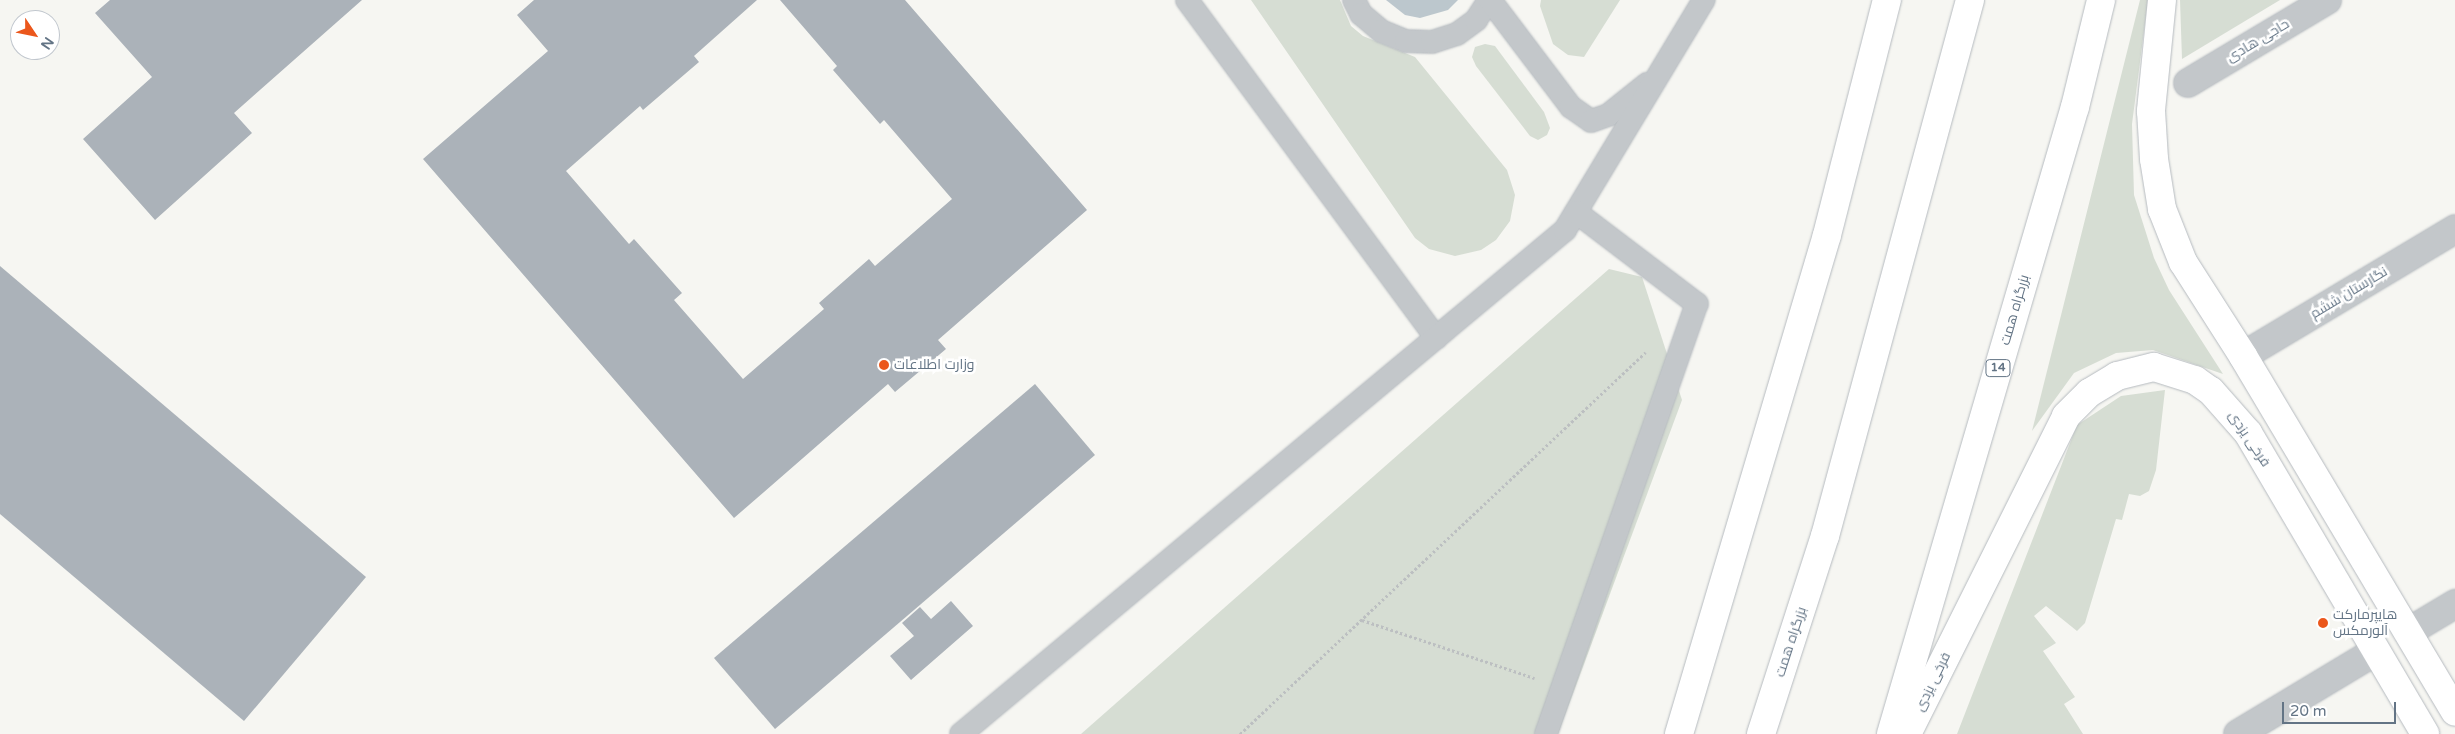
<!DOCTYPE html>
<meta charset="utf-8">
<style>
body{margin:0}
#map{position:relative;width:2455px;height:734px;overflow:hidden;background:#f6f6f2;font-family:"Varela Round",Cairo,sans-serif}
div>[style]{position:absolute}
.green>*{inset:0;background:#d6ddd3}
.water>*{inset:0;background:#bcc7cd}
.building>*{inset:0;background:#abb2b9}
.path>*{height:3px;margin-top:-1.5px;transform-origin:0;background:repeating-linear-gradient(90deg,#bcbfc1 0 2.5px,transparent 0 5px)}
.roads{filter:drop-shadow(0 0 1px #b5babf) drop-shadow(0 0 1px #b5babf)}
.lane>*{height:22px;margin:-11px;padding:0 11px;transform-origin:11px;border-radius:11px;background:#c3c7ca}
.street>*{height:28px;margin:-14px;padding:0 14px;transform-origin:14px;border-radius:14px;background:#c3c7ca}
.secondary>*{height:28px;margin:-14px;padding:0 14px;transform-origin:14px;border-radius:14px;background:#fff}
.highway>*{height:28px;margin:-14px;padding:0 14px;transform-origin:14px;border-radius:14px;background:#fff}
.dots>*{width:14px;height:14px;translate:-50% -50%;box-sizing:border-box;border:2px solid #fff;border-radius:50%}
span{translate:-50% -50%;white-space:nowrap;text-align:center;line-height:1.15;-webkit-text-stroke:5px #fff;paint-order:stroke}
.shield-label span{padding:1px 4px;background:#fff;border:1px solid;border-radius:4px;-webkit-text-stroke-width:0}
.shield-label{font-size:12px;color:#637485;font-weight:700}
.street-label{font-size:14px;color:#637485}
.poi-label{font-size:14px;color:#637485}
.left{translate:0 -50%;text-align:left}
.north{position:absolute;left:10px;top:10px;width:50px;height:50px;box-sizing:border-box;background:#fff;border:1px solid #c1c7ce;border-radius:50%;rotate:124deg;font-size:14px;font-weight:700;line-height:20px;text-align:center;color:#637485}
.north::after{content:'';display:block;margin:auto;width:18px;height:22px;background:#eb571c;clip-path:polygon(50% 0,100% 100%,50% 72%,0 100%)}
.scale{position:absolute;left:2282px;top:702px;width:114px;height:22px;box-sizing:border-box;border:2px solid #637485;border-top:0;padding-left:6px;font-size:15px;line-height:18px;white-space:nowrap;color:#637485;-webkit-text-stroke:4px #fff;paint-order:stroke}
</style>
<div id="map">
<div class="green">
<i style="clip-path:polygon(1251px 0,1340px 0,1351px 26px,1363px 36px,1415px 57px,1507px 170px,1515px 195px,1510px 221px,1496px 240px,1481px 250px,1455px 256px,1429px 249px,1415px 238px)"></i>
<i style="clip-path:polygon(1541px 0,1620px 0,1584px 57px,1568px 55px,1553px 44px,1540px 6px)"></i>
<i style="clip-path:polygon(2140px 0,2148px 0,2132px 124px,2134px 195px,2154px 258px,2169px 290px,2223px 374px,2153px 350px,2116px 353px,2074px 373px,2032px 431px)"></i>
<i style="clip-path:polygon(2180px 0,2280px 0,2182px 59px)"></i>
<i style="clip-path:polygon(1485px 44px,1495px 46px,1544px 112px,1550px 128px,1547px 135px,1538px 140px,1530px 136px,1476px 66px,1472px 57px,1475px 47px)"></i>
<i style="clip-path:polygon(1609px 269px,1642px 277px,1682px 400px,1558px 734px,1081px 734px)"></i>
<i style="clip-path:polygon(2165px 390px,2156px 470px,2149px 491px,2140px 496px,2129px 494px,2122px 520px,2116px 519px,2085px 623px,2077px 631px,2046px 606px,2034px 616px,2056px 643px,2043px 651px,2075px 697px,2064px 704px,2083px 734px,1957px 734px,2077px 425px,2121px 396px)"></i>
</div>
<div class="water">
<i style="clip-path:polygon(1386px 0,1458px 0,1448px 10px,1420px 18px,1405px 15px)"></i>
</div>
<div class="building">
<i style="clip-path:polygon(110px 0,362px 0,234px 113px,252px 133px,155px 220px,83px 139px,152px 77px,95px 13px)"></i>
<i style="clip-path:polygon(534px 0,757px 0,694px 56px,699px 62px,643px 110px,640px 106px,566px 171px,629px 244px,634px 239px,682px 293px,674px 300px,743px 379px,824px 309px,819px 303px,869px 259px,875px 266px,952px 199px,884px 120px,880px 124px,833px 70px,837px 66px,780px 0,905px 0,1087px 210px,938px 340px,946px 349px,895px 392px,888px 384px,734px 518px,423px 159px,548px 51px,517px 15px)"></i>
<i style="clip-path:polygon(0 266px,366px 577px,244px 721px,0 514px)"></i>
<i style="clip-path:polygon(1035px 384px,1095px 455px,775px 729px,714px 658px)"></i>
<i style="clip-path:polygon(951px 601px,973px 626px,911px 680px,890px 656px,914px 636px,902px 623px,920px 607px,931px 619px)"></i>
</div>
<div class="path">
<i style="left:1362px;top:620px;width:182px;rotate:18.6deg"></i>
<i style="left:1240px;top:734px;width:557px;rotate:-43.26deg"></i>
</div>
<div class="roads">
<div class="lane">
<i style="left:1187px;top:0;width:420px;rotate:53.6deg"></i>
<i style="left:1354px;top:0;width:16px;rotate:63deg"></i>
<i style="left:1361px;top:14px;width:26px;rotate:40deg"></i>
<i style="left:1381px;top:31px;width:27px;rotate:22deg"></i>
<i style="left:1406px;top:41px;width:26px;rotate:2deg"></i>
<i style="left:1432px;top:42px;width:26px;rotate:-18deg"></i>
<i style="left:1457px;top:34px;width:24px;rotate:-36deg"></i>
<i style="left:1476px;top:20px;width:24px;rotate:-57deg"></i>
<i style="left:1490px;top:0;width:134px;rotate:52.9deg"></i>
<i style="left:1571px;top:107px;width:24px;rotate:35deg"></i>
<i style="left:1591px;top:121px;width:18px;rotate:-19deg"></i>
<i style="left:1608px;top:115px;width:50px;rotate:-38.5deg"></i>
<i style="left:961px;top:734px;width:787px;rotate:-39.84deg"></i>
<i style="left:1565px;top:230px;width:269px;rotate:-58.9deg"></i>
<i style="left:1546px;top:734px;width:456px;rotate:-70.7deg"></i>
<i style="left:1697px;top:304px;width:152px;rotate:-142.8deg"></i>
</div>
<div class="street">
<i style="left:2188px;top:83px;width:162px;rotate:-30.8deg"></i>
<i style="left:2243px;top:356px;width:247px;rotate:-30.9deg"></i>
<i style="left:2408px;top:632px;width:55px;rotate:-30.8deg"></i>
<i style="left:2238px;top:734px;width:161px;rotate:-31deg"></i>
</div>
<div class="secondary">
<i style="left:2162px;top:0;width:112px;rotate:95.7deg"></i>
<i style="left:2151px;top:111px;width:48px;rotate:86.4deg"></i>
<i style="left:2154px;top:159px;width:51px;rotate:80.9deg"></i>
<i style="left:2162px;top:209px;width:57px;rotate:68.4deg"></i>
<i style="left:2183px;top:262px;width:112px;rotate:57.4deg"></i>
<i style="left:2243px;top:356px;width:414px;rotate:59.2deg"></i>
<i style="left:1679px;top:734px;width:520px;rotate:-73.48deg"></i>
<i style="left:1827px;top:235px;width:243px;rotate:-75.7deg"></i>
<i style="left:1907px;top:734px;width:356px;rotate:-63.4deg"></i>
<i style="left:2066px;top:416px;width:33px;rotate:-45deg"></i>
<i style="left:2089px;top:393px;width:33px;rotate:-31deg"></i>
<i style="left:2117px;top:376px;width:38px;rotate:-14deg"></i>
<i style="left:2154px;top:367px;width:43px;rotate:17.6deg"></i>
<i style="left:2195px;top:380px;width:19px;rotate:35deg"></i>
<i style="left:2211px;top:391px;width:56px;rotate:48.6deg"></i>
<i style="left:2248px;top:433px;width:349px;rotate:59.5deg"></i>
</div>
<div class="highway">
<i style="left:1761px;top:734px;width:208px;rotate:-72.1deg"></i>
<i style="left:1825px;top:536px;width:555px;rotate:-74.86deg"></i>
<i style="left:1891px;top:734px;width:653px;rotate:-73.65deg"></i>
<i style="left:2075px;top:107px;width:110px;rotate:-76.3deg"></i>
</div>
</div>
<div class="dots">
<i style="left:884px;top:365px;background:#eb571c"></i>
<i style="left:2323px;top:623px;background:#eb571c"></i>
</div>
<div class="shield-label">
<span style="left:1998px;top:368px">14</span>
</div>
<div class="street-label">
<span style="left:2258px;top:41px;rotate:-31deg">حاجی هادی</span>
<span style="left:2349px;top:293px;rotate:-31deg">نگارستان ششم</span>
<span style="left:2015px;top:310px;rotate:-74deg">بزرگراه همت</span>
<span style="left:2249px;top:439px;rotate:56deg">فرخی یزدی</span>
<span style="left:1791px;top:642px;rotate:-72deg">بزرگراه همت</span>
<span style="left:1933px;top:682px;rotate:-64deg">فرخی یزدی</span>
</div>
<div class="poi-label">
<span class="left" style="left:894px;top:365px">وزارت اطلاعات</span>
<span class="left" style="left:2333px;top:623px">هایپرمارکت<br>آلورمکس</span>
</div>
<div class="north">N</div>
<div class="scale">20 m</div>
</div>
